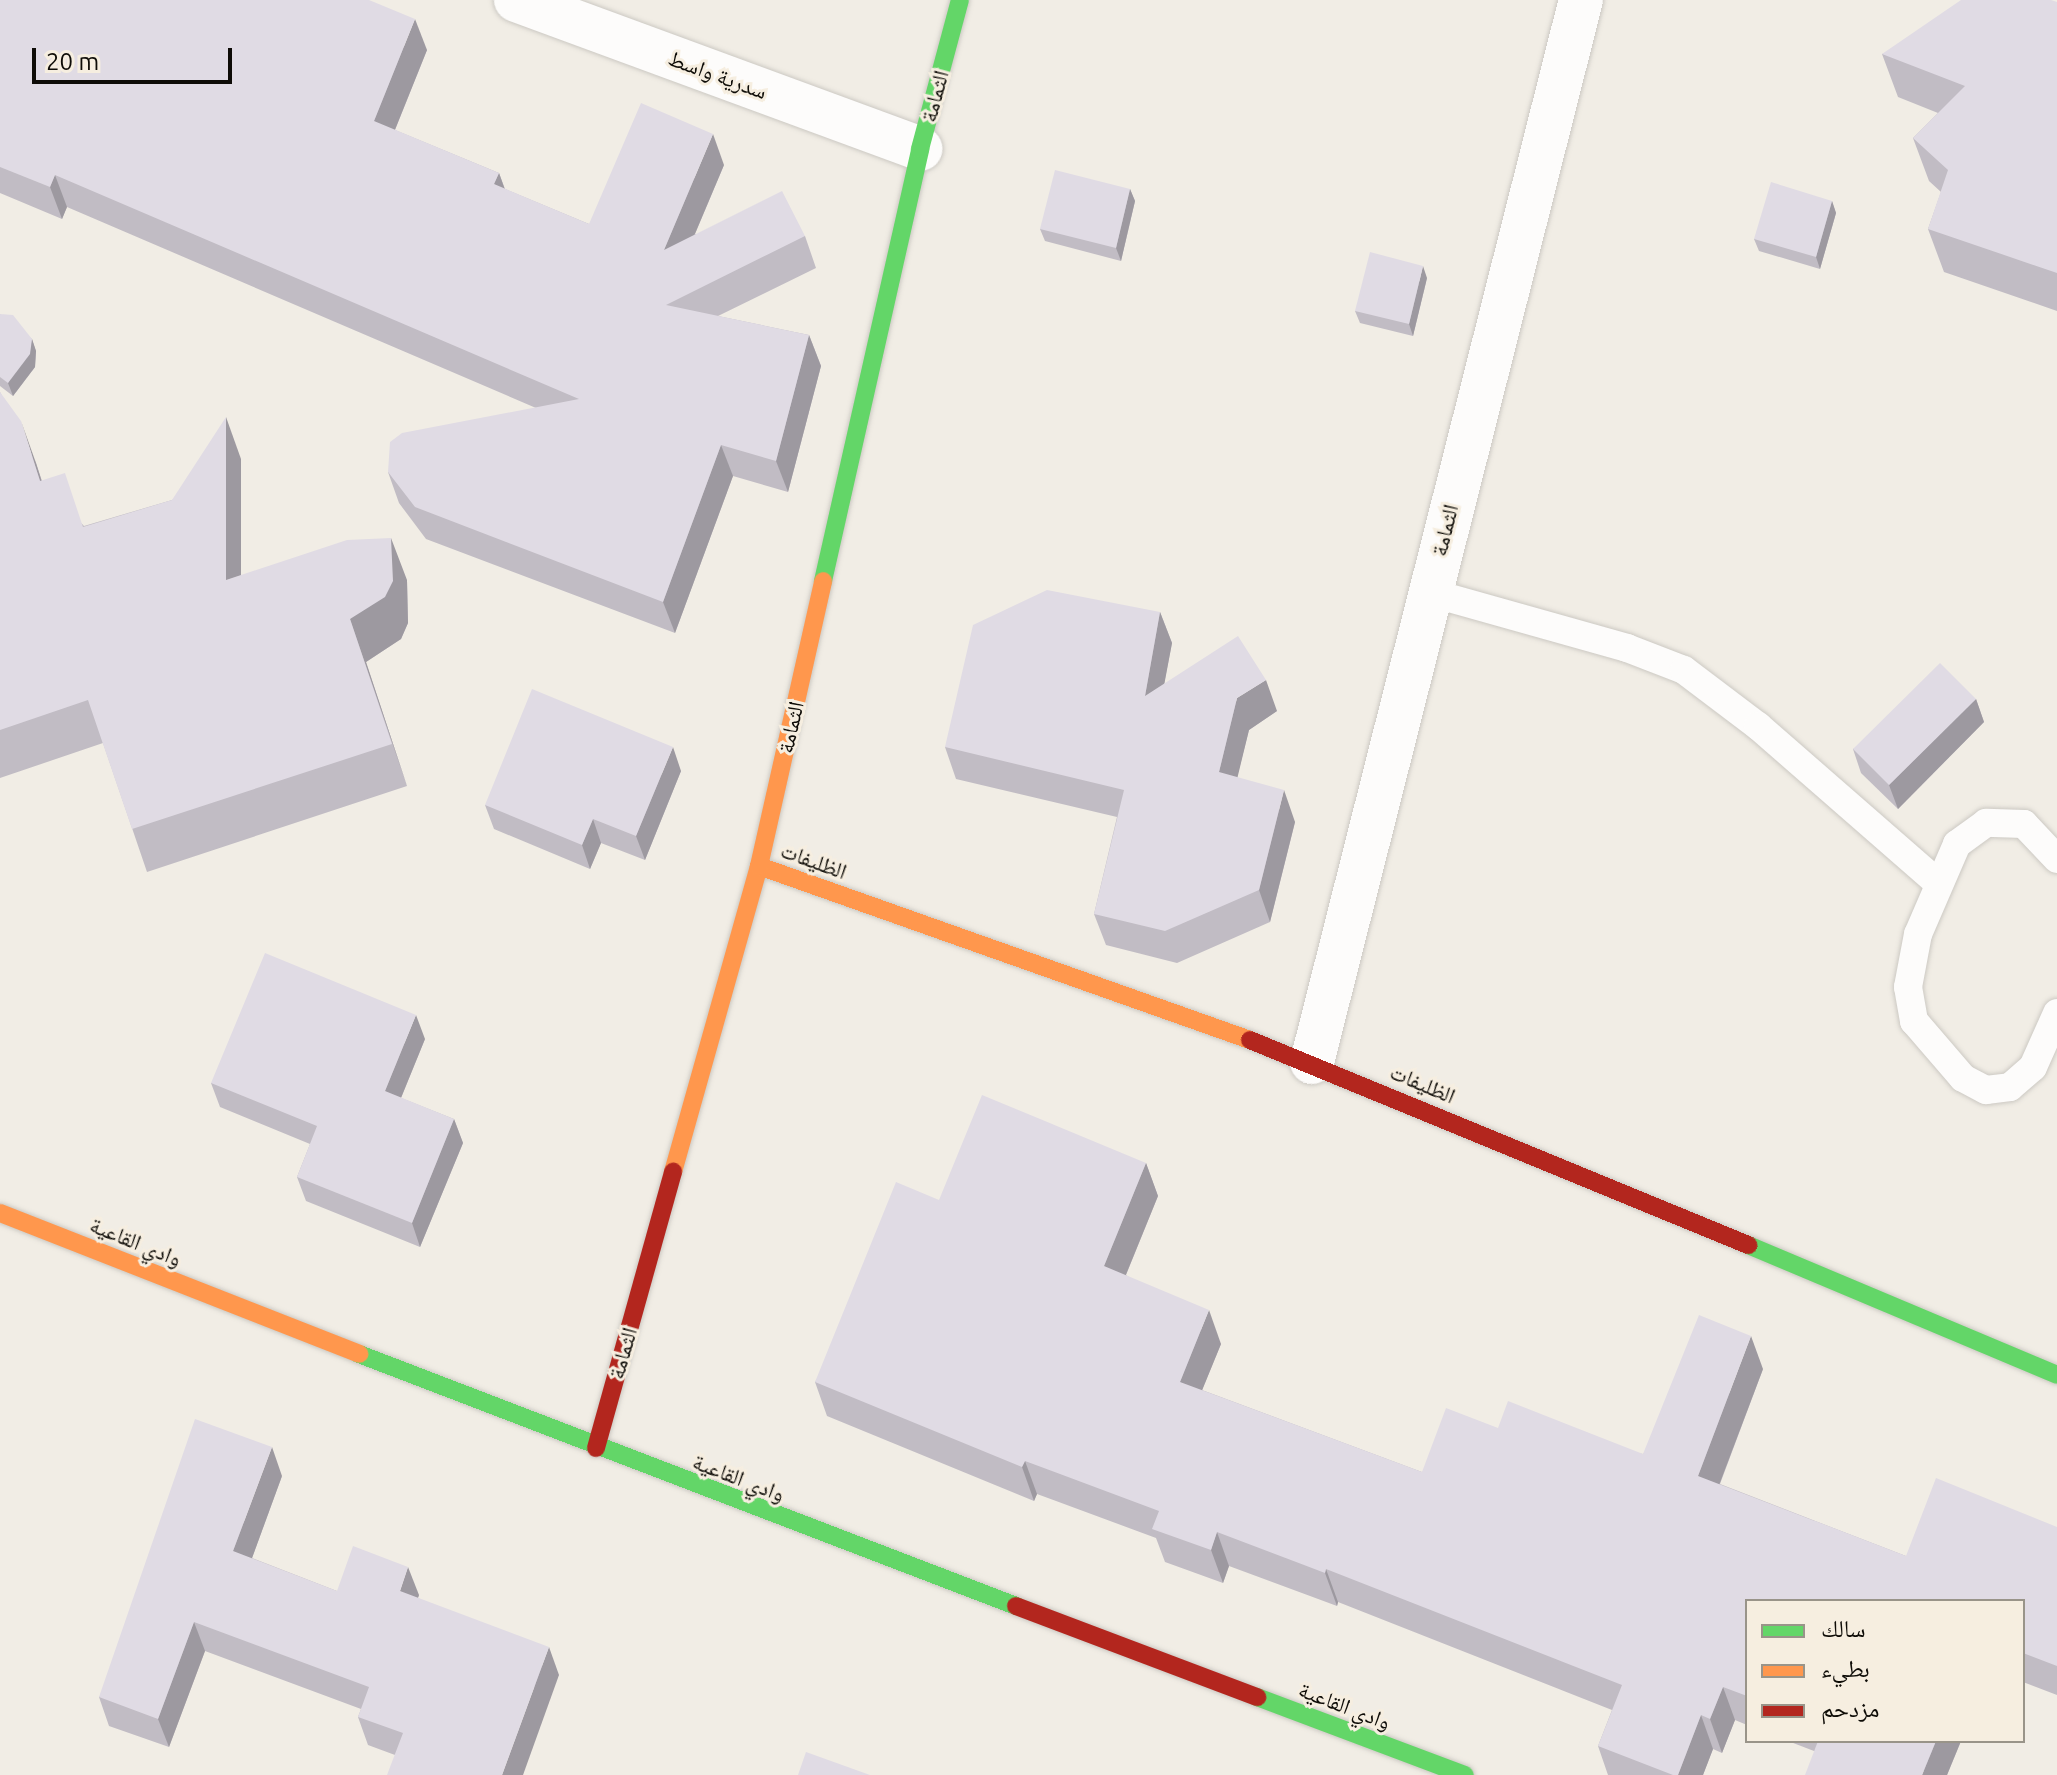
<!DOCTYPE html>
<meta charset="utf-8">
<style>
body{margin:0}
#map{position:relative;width:2057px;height:1775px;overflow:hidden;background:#f1ede5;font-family:Ubuntu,"Noto Naskh Arabic",sans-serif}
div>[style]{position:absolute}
.roads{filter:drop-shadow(0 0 2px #ccc9c3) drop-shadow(0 0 2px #ccc9c3)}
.lane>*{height:28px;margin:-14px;padding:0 14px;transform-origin:14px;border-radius:14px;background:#fdfcfb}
.street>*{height:44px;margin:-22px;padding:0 22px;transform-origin:22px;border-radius:22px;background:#fdfcfb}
.fast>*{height:18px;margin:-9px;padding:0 9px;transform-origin:9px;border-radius:9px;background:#63d668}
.slow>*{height:18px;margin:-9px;padding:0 9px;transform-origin:9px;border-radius:9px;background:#ff974d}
.jam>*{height:18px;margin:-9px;padding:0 9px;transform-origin:9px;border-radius:9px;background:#b3261e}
.wall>*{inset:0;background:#c1bcc4}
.shaded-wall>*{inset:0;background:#9d99a0}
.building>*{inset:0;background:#e0dbe4}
span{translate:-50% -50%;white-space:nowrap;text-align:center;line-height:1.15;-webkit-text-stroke:6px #f6eee0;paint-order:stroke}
.street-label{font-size:22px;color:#0e0c07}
.legend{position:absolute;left:1745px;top:1599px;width:280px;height:144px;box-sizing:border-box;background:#f6eee0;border:2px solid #999489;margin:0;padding:10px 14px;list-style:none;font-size:24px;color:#0e0c07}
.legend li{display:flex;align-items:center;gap:16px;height:40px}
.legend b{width:40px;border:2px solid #999489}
.scale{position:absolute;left:32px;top:48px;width:200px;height:36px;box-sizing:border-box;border:4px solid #0e0c07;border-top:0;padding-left:10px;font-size:24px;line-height:28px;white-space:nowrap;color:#0e0c07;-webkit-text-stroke:6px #f6eee0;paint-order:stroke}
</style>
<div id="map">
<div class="roads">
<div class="lane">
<i style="left:1428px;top:592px;width:207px;rotate:15.7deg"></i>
<i style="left:1627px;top:648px;width:61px;rotate:21.1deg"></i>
<i style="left:1684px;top:670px;width:93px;rotate:37.1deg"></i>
<i style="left:1758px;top:726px;width:237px;rotate:41.1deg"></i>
<i style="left:2057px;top:859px;width:48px;rotate:-133.3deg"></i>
<i style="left:2024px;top:824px;width:38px;rotate:-178deg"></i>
<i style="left:1986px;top:823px;width:36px;rotate:144deg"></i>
<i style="left:1957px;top:844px;width:98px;rotate:113.4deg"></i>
<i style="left:1918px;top:934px;width:54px;rotate:100.7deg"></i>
<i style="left:1908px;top:987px;width:35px;rotate:80deg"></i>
<i style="left:1914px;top:1021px;width:75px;rotate:49.3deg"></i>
<i style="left:1963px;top:1078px;width:26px;rotate:28deg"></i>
<i style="left:1986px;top:1090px;width:24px;rotate:-7deg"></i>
<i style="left:2010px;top:1087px;width:30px;rotate:-41deg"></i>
<i style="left:2033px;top:1067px;width:59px;rotate:-66deg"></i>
</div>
<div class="street">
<i style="left:516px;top:0;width:431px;rotate:20.2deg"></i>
<i style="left:1312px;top:1062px;width:1096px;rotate:-75.79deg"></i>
</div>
<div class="fast">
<i style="left:823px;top:581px;width:443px;rotate:-77.3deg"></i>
<i style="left:920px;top:149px;width:154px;rotate:-75deg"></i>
<i style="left:1748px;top:1245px;width:335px;rotate:22.8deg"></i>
<i style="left:359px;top:1354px;width:704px;rotate:20.98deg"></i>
<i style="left:1257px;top:1697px;width:222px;rotate:20.6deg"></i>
</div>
<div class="slow">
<i style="left:759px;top:866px;width:521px;rotate:19.51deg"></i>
<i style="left:673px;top:1172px;width:318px;rotate:-74.3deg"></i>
<i style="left:759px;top:866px;width:292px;rotate:-77.3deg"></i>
<i style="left:0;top:1213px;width:386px;rotate:21.4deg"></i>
</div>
<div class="jam">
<i style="left:1250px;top:1040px;width:539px;rotate:22.37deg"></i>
<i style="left:596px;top:1448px;width:287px;rotate:-74.4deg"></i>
<i style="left:1016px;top:1606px;width:258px;rotate:20.7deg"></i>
</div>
</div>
<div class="wall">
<i style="clip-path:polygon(0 0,427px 50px,395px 130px,499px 173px,505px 189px,589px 224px,724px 165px,695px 234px,805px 236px,816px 268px,718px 316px,809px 335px,821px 366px,788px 492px,733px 476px,675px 633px,426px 539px,399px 503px,388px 472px,536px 408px,67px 207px,62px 219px,0 193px)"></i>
<i style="clip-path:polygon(2057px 2px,2057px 311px,1944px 272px,1928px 229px,1941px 192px,1929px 181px,1913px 138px,1938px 113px,1898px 97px,1882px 54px)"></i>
<i style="clip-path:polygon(1130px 189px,1135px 201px,1121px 261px,1045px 241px,1040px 229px)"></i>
<i style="clip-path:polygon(1832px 201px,1836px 213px,1820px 269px,1759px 251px,1754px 239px)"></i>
<i style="clip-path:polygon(1427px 278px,1413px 336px,1360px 323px,1355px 311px)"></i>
<i style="clip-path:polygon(0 314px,32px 339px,36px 351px,35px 367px,13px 396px,0 386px)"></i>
<i style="clip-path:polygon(0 392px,36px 463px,42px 481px,84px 526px,172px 500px,241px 459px,241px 575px,407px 580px,408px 623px,401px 639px,366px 662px,407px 786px,147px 872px,103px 743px,0 778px)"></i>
<i style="clip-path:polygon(1160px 612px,1172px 643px,1164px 684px,1277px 711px,1249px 730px,1237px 777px,1295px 822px,1270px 922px,1177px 963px,1106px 945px,1094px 914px,1117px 817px,956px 779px,945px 747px)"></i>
<i style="clip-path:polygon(1976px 699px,1984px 722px,1898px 809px,1861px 773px,1853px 749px)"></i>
<i style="clip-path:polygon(681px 771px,645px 860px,601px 843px,590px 869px,494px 829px,485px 805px)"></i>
<i style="clip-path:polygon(425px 1039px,401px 1098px,454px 1119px,463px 1143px,420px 1247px,306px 1201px,297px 1177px,310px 1144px,220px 1107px,211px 1083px)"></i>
<i style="clip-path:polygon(1146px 1163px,1158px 1196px,1126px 1275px,1221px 1344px,1202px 1390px,1422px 1472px,1498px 1428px,1643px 1454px,1763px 1369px,1720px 1484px,1906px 1556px,2057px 1527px,2057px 1695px,2023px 1682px,2023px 1601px,1747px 1601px,1747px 1725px,1735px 1720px,1722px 1753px,1713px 1749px,1703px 1775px,1608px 1775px,1598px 1746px,1612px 1710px,1338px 1602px,1337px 1606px,1229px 1566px,1223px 1583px,1165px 1562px,1156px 1538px,1037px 1494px,1034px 1501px,827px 1416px,815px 1382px,939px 1200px)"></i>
<i style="clip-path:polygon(282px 1476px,252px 1558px,337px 1591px,419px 1595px,418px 1598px,559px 1675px,395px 1755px,368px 1745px,358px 1717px,361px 1709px,205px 1651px,169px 1747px,109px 1726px,99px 1697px)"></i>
<i style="clip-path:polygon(1788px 1741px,1961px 1741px,1947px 1775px,1814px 1751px)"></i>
</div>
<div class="shaded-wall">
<i style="clip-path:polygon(415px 19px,427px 50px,386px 152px,374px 121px)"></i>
<i style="clip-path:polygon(713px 134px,724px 165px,675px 281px,664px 250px)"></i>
<i style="clip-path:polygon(499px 173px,510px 204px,494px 184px)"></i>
<i style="clip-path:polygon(55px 175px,67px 207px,62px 219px,50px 187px)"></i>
<i style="clip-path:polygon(1130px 189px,1135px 201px,1121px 261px,1116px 248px)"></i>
<i style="clip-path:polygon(1832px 201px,1836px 213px,1820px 269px,1816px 257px)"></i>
<i style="clip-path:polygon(1423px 266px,1427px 278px,1413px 336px,1409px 324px)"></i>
<i style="clip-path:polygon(809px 335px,821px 366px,788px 492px,776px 461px)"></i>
<i style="clip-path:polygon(32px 339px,36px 351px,35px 367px,13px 396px,8px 383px)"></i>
<i style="clip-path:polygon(226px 417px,241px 459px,241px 622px,226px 580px)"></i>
<i style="clip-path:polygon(21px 421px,36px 463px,55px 524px,40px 481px)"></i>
<i style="clip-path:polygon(721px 445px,733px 476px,675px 633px,663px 602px)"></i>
<i style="clip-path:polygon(391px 538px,407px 580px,408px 623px,401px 639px,366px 662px,407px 786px,350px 619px)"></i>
<i style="clip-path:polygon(1160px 612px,1172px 643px,1156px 728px,1145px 696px)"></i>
<i style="clip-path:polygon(1266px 680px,1277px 711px,1249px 730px,1231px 804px,1219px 772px,1237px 698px)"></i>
<i style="clip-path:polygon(1976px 699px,1984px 722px,1898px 809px,1889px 785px)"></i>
<i style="clip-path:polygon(673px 747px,681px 771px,645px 860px,636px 836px)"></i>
<i style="clip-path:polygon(1284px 790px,1295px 822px,1270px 922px,1259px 890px)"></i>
<i style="clip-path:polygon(593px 819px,601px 843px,590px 869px,582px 845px)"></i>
<i style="clip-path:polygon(416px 1015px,425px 1039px,394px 1115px,385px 1091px)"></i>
<i style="clip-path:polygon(454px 1119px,463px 1143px,420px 1247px,412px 1223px)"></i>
<i style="clip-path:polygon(1146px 1163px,1158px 1196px,1116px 1299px,1104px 1266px)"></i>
<i style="clip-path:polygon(1209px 1310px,1221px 1344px,1192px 1415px,1180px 1382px)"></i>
<i style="clip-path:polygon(1751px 1336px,1763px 1369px,1710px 1509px,1698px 1476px)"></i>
<i style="clip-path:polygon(272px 1447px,282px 1476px,244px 1580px,233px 1551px)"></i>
<i style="clip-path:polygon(1025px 1461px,1037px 1494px,1034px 1501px,1022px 1467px)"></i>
<i style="clip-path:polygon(1217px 1532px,1229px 1566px,1223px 1583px,1211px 1550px)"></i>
<i style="clip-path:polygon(408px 1567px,419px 1595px,410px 1620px,400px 1591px)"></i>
<i style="clip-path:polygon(1326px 1569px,1338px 1602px,1337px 1606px,1325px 1573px)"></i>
<i style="clip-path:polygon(194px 1622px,205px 1651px,169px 1747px,158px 1719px)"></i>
<i style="clip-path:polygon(549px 1647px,559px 1675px,523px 1775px,502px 1775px)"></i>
<i style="clip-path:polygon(1723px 1687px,1735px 1720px,1722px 1753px,1710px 1719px)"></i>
<i style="clip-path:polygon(1701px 1715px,1713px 1749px,1703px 1775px,1678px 1775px)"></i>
<i style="clip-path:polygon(1936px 1741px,1961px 1741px,1947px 1775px,1922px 1775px)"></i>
</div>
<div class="building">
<i style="clip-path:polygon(0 0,369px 0,415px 19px,374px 121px,499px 173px,494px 184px,589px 224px,641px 103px,713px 134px,664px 250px,782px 191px,805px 236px,666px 305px,809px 335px,776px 461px,721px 445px,663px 602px,415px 507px,388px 472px,390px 442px,402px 433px,579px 399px,55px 175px,50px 187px,0 167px)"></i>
<i style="clip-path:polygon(1961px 0,2051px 0,2057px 2px,2057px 273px,1928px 229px,1948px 170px,1913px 138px,1965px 86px,1882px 54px)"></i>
<i style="clip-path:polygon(1055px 170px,1130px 189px,1116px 248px,1040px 229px)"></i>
<i style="clip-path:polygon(1771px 182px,1832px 201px,1816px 257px,1754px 239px)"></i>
<i style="clip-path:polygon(1370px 252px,1423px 266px,1409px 324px,1355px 311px)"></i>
<i style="clip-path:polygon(0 314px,13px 315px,32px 339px,30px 354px,8px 383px,0 377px)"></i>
<i style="clip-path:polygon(0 392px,21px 421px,40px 481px,65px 473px,83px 527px,172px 500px,226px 417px,226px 580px,347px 540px,391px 538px,393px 581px,385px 597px,350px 619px,392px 744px,132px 829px,88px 700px,0 730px)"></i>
<i style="clip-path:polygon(1047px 590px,1160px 612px,1145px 696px,1238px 636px,1266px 680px,1237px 698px,1219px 772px,1284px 790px,1259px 890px,1165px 931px,1094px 914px,1124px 790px,945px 747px,973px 625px)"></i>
<i style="clip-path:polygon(1940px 663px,1976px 699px,1889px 785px,1853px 749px)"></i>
<i style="clip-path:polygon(532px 689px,673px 747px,636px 836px,593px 819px,582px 845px,485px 805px)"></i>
<i style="clip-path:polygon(265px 953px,416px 1015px,385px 1091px,454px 1119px,412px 1223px,297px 1177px,317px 1126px,211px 1083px)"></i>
<i style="clip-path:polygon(982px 1095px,1146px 1163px,1104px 1266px,1209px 1310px,1180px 1382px,1422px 1472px,1446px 1408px,1498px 1428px,1508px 1401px,1643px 1454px,1699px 1315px,1751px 1336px,1698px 1476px,1906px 1556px,1936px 1478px,2057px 1527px,2057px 1666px,2023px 1653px,2023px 1601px,1747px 1601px,1747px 1696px,1723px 1687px,1710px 1719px,1701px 1715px,1678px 1775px,1673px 1775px,1598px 1746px,1622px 1685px,1326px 1569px,1325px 1573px,1217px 1532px,1211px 1550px,1152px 1529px,1159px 1511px,1025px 1461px,1022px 1467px,815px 1382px,896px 1182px,939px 1200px)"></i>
<i style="clip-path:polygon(195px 1419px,272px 1447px,233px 1551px,337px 1591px,353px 1546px,408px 1567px,400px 1591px,549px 1647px,502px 1775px,387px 1775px,403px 1733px,358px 1717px,369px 1687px,194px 1622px,158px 1719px,99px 1697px)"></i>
<i style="clip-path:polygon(1818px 1741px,1936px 1741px,1922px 1775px,1805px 1775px)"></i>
<i style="clip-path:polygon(806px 1752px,870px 1775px,798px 1775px)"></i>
</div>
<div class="street-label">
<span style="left:718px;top:74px;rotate:20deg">سدرية واسط</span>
<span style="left:934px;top:96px;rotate:-75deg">الثمامة</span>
<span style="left:1444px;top:530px;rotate:-76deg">الثمامة</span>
<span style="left:790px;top:727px;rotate:-77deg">الثمامة</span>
<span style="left:814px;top:860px;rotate:20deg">الظليفات</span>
<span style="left:1423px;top:1083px;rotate:23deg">الظليفات</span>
<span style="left:136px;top:1241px;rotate:22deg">وادي القاعية</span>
<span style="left:622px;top:1353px;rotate:-74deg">الثمامة</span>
<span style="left:739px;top:1477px;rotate:21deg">وادي القاعية</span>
<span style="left:1345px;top:1705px;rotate:21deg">وادي القاعية</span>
</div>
<ul class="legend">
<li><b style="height:10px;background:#63d668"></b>سالك</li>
<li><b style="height:10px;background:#ff974d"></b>بطيء</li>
<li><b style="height:10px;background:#b3261e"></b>مزدحم</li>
</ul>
<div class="scale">20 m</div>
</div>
